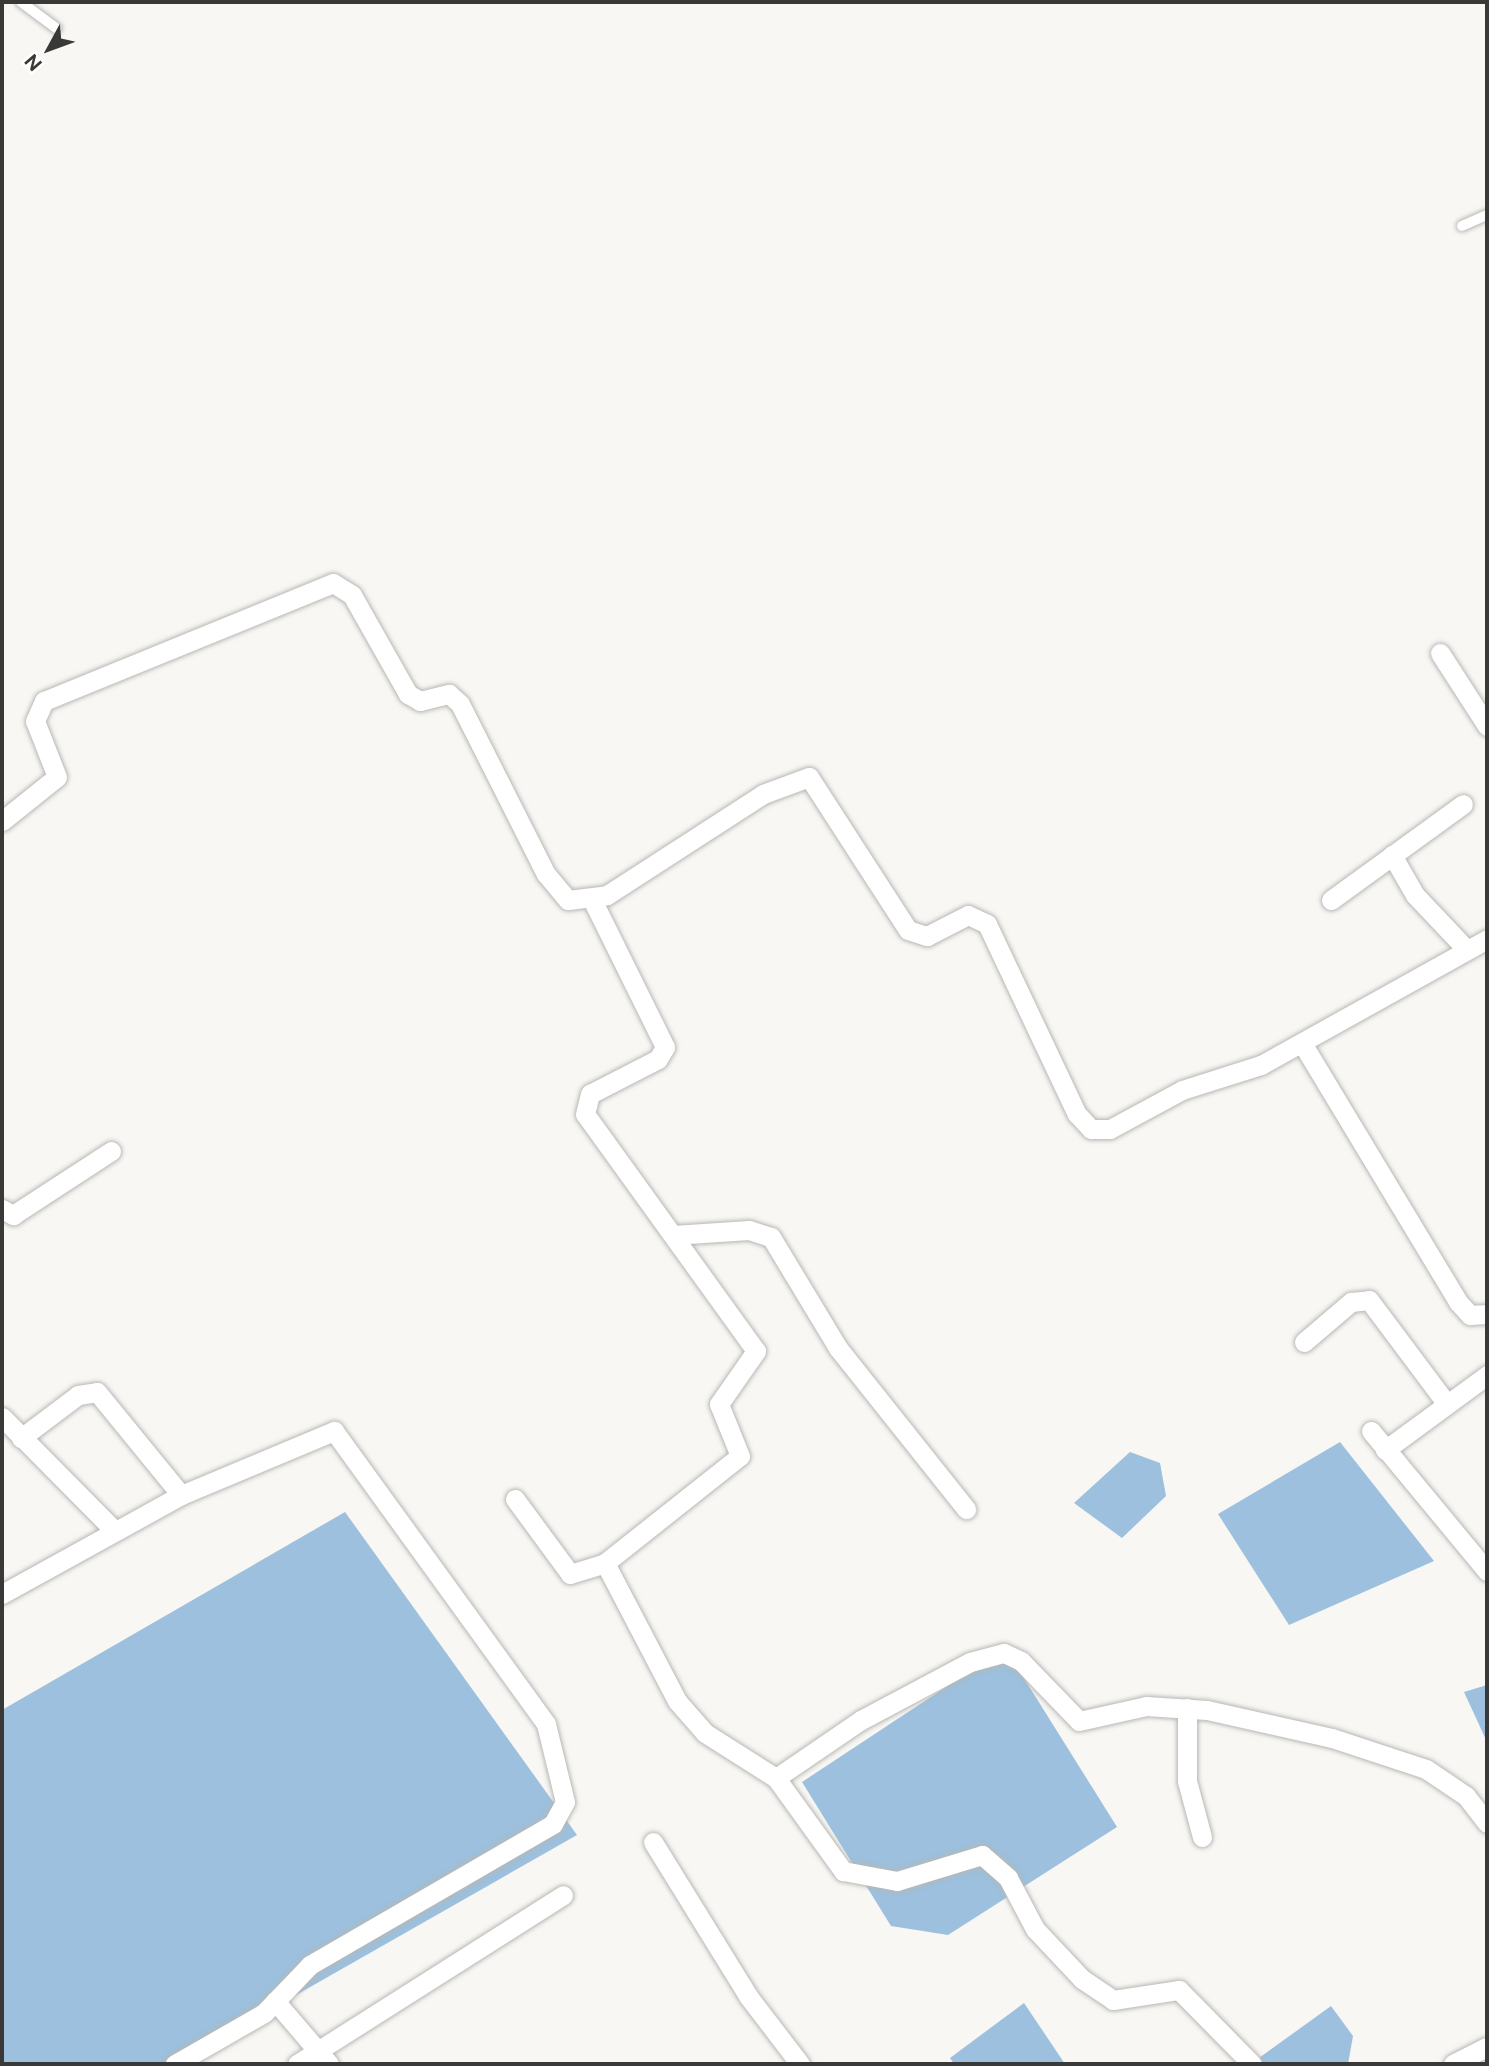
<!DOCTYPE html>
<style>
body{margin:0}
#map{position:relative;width:1489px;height:2066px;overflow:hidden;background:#f8f7f4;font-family:"Public Sans",sans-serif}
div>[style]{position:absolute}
.water>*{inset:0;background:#9cc0dd}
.roads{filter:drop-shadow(0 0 2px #b8b7b4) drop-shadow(0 0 2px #b8b7b4)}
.service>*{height:10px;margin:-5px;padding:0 5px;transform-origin:5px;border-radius:5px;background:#fff}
.minor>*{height:19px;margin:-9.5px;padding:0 9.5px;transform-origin:9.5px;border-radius:9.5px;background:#fff}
span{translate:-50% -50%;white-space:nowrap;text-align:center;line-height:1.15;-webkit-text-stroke:5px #fff;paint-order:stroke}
.frame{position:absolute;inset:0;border:4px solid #393938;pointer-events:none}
.north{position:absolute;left:14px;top:14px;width:70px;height:70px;-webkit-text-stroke:5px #fff;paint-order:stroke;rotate:229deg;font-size:19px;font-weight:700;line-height:28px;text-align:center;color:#393938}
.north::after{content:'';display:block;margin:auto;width:24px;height:32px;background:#393938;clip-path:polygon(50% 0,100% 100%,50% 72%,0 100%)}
</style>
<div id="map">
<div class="water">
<i style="clip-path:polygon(1340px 1442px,1434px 1561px,1289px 1625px,1218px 1514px)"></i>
<i style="clip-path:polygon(1130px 1452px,1160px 1463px,1166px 1496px,1122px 1538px,1074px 1503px)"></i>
<i style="clip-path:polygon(345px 1512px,577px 1835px,175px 2064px,2px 2064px,2px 1710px)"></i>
<i style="clip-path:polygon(1005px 1648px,1117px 1827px,948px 1935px,891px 1926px,802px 1782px)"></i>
<i style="clip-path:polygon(1487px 1685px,1487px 1742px,1464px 1692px)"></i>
<i style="clip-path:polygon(1024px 2003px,1065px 2064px,954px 2064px,950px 2058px)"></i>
<i style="clip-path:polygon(1331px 2006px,1353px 2036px,1348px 2064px,1252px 2063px)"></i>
</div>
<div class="roads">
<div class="service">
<i style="left:21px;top:2px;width:44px;rotate:36.6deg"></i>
<i style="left:1462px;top:226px;width:27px;rotate:-24deg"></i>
</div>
<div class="minor">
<i style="left:1440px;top:653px;width:87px;rotate:57.2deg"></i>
<i style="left:2px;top:821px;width:70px;rotate:-38.7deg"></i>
<i style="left:57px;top:777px;width:60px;rotate:-111.4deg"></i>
<i style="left:35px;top:721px;width:22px;rotate:-66deg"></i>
<i style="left:44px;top:701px;width:312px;rotate:-22.2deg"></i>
<i style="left:333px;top:583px;width:22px;rotate:32deg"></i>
<i style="left:352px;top:595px;width:114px;rotate:60.5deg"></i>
<i style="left:408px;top:694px;width:14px;rotate:30deg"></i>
<i style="left:420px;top:701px;width:30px;rotate:-14deg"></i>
<i style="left:449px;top:694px;width:15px;rotate:42deg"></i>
<i style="left:460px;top:704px;width:191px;rotate:63.2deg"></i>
<i style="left:546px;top:874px;width:34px;rotate:50deg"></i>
<i style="left:568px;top:900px;width:39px;rotate:-7deg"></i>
<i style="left:607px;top:895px;width:186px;rotate:-32.9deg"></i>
<i style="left:763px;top:794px;width:49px;rotate:-20.3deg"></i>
<i style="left:809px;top:777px;width:182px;rotate:57.1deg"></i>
<i style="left:908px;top:930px;width:20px;rotate:18deg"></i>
<i style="left:927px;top:936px;width:46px;rotate:-27.1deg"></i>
<i style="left:968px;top:915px;width:21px;rotate:25deg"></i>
<i style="left:987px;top:924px;width:210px;rotate:64.7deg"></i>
<i style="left:1077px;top:1114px;width:21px;rotate:47deg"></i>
<i style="left:1091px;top:1129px;width:19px"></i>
<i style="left:1110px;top:1129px;width:82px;rotate:-28.4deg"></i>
<i style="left:1182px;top:1090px;width:83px;rotate:-17.6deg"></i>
<i style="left:1261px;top:1065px;width:259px;rotate:-29.1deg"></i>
<i style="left:1392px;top:855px;width:46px;rotate:60.1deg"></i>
<i style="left:1415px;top:895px;width:74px;rotate:46.6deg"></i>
<i style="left:1331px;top:900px;width:163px;rotate:-36deg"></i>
<i style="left:1302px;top:1043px;width:302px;rotate:58.9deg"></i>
<i style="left:1458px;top:1302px;width:18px;rotate:47deg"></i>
<i style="left:1470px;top:1315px;width:17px;rotate:-3deg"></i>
<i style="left:2px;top:1209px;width:13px;rotate:29deg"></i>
<i style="left:13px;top:1215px;width:117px;rotate:-33.1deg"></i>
<i style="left:673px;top:1235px;width:76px;rotate:-3.8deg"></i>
<i style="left:749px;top:1230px;width:23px;rotate:18deg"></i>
<i style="left:771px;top:1237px;width:130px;rotate:58.9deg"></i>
<i style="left:838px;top:1348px;width:206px;rotate:51.5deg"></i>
<i style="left:1304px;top:1342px;width:62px;rotate:-40.4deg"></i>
<i style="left:1351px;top:1302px;width:18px;rotate:-6deg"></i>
<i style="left:1369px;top:1300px;width:129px;rotate:53.2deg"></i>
<i style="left:2px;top:1417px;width:159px;rotate:45.3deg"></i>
<i style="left:1371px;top:1431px;width:182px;rotate:50.4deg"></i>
<i style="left:21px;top:1438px;width:71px;rotate:-37deg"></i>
<i style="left:78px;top:1395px;width:19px;rotate:-9deg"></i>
<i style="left:97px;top:1392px;width:133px;rotate:50.8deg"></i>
<i style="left:1385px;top:1450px;width:127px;rotate:-36.3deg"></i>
<i style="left:515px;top:1499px;width:93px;rotate:53.7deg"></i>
<i style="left:570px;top:1574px;width:37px;rotate:-17deg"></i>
<i style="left:605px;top:1563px;width:172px;rotate:-38.4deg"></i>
<i style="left:740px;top:1456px;width:56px;rotate:-112deg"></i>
<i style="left:719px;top:1404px;width:65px;rotate:-55.1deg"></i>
<i style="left:756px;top:1351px;width:292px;rotate:-125.8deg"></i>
<i style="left:585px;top:1114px;width:21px;rotate:-76deg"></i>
<i style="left:590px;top:1094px;width:76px;rotate:-27.2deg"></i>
<i style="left:658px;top:1059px;width:14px;rotate:-60deg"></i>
<i style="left:665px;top:1047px;width:163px;rotate:-116.3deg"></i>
<i style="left:605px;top:1563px;width:156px;rotate:62.4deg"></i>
<i style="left:677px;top:1701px;width:43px;rotate:48.8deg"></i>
<i style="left:705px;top:1733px;width:84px;rotate:32.4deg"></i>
<i style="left:776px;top:1778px;width:115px;rotate:54.2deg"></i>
<i style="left:843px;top:1871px;width:55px;rotate:10.5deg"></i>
<i style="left:897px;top:1881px;width:89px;rotate:-17deg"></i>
<i style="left:982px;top:1855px;width:35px;rotate:41deg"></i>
<i style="left:1008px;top:1878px;width:58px;rotate:62.1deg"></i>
<i style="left:1035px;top:1929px;width:69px;rotate:46.8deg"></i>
<i style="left:1082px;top:1979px;width:37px;rotate:34deg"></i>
<i style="left:1113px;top:2000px;width:67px;rotate:-8.6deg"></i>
<i style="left:1179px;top:1990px;width:104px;rotate:45.4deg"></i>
<i style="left:2px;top:1594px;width:205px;rotate:-28.9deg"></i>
<i style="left:181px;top:1495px;width:166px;rotate:-22.7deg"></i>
<i style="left:334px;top:1431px;width:362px;rotate:54.1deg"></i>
<i style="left:546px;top:1724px;width:80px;rotate:76.3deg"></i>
<i style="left:565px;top:1802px;width:25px;rotate:119deg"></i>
<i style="left:553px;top:1824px;width:281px;rotate:149.9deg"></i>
<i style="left:310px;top:1965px;width:66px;rotate:133.8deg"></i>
<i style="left:264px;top:2013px;width:103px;rotate:150.2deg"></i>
<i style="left:1187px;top:1708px;width:73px;rotate:90deg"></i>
<i style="left:1187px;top:1781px;width:58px;rotate:75deg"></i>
<i style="left:776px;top:1778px;width:103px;rotate:-34.3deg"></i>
<i style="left:861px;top:1720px;width:123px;rotate:-28deg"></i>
<i style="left:970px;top:1662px;width:35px;rotate:-15deg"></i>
<i style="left:1004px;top:1653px;width:19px;rotate:25deg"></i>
<i style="left:1021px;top:1661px;width:83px;rotate:46deg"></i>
<i style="left:1079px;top:1721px;width:69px;rotate:-12.6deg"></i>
<i style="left:1146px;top:1706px;width:61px;rotate:3.8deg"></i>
<i style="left:1207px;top:1710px;width:128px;rotate:12.6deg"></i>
<i style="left:1332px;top:1738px;width:99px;rotate:18.3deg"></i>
<i style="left:1426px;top:1769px;width:48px;rotate:34deg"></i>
<i style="left:1466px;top:1796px;width:34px;rotate:52deg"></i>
<i style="left:653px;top:1842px;width:181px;rotate:58.3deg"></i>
<i style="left:748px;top:1996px;width:86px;rotate:52.6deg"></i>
<i style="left:275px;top:2001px;width:83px;rotate:49.4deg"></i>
<i style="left:297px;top:2064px;width:315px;rotate:-32.4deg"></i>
<i style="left:1453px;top:2064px;width:38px;rotate:-27deg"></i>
</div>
</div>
<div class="frame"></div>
<div class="north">N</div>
</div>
